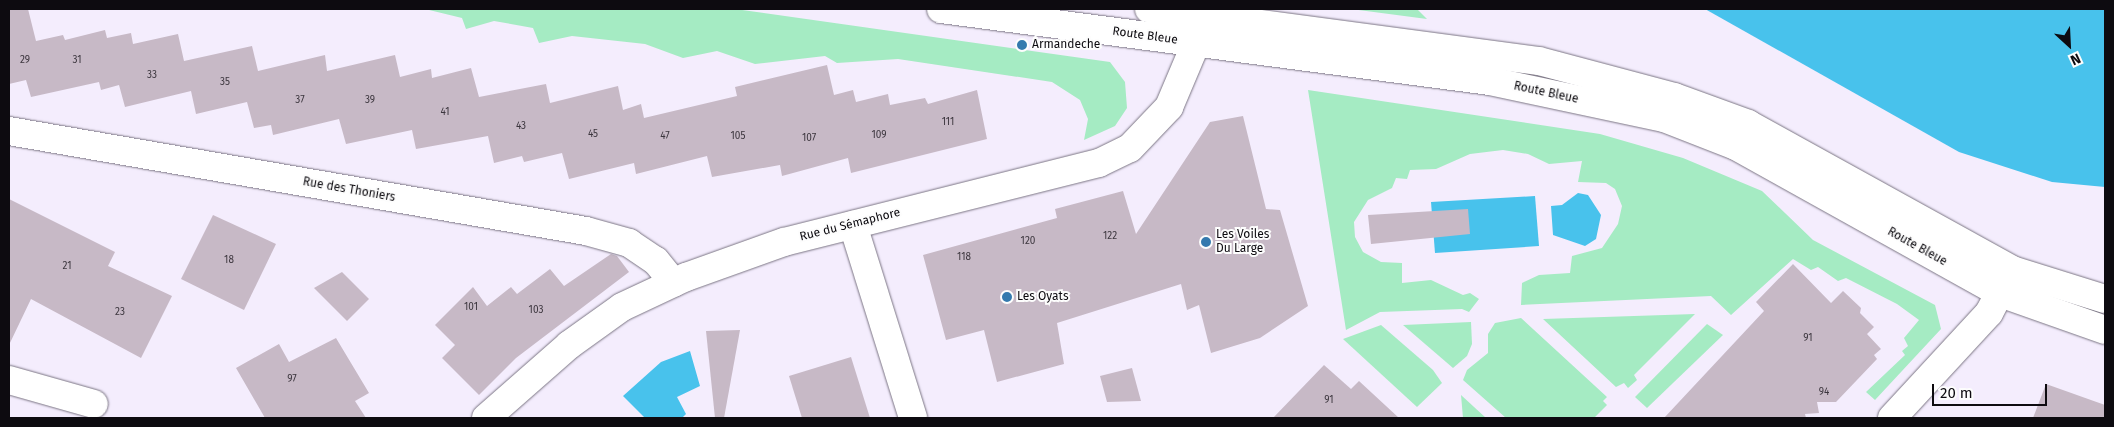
<!DOCTYPE html>
<meta charset="utf-8">
<style>
body{margin:0}
#map{position:relative;width:2114px;height:427px;overflow:hidden;background:#f4edfd;font-family:"Fira Sans",sans-serif}
div>[style]{position:absolute}
.green>*{inset:0;background:#a5ebc3}
.water>*{inset:0;background:#48c2ec}
.building>*{inset:0;background:#c7b9c6}
.roads{filter:drop-shadow(0 0 1px #7b7584) drop-shadow(0 0 1px #7b7584)}
.street>*{height:28px;margin:-14px;padding:0 14px;transform-origin:14px;border-radius:14px;background:#fff}
.secondary>*{height:28px;margin:-14px;padding:0 14px;transform-origin:14px;border-radius:14px;background:#fff}
.dots>*{width:14px;height:14px;translate:-50% -50%;box-sizing:border-box;border:2px solid #fdfdfd;border-radius:50%}
span{translate:-50% -50%;white-space:nowrap;text-align:center;line-height:1.15;-webkit-text-stroke:4px #fdfdfd;paint-order:stroke}
.number-label{font-size:10px;color:#3c363e}
.number-label span{-webkit-text-stroke-width:0}
.street-label{font-size:12px;color:#0d0b10}
.poi-label{font-size:12px;color:#0d0b10}
.left{translate:0 -50%;text-align:left}
.frame{position:absolute;inset:0;border:10px solid #0d0b10;pointer-events:none}
.north{position:absolute;left:2044px;top:20px;width:50px;height:50px;-webkit-text-stroke:4px #fdfdfd;paint-order:stroke;rotate:155deg;font-size:14px;font-weight:700;line-height:20px;text-align:center;color:#0d0b10}
.north::after{content:'';display:block;margin:auto;width:18px;height:22px;background:#0d0b10;clip-path:polygon(50% 0,100% 100%,50% 72%,0 100%)}
.scale{position:absolute;left:1932px;top:384px;width:115px;height:22px;box-sizing:border-box;border:2px solid #0d0b10;border-top:0;padding-left:6px;font-size:15px;line-height:18px;white-space:nowrap;color:#0d0b10;-webkit-text-stroke:4px #fdfdfd;paint-order:stroke}
</style>
<div id="map">
<div class="green">
<i style="clip-path:polygon(425px 9px,735px 9px,1110px 62px,1125px 82px,1127px 108px,1115px 126px,1084px 140px,1088px 119px,1080px 100px,1052px 82px,898px 59px,837px 63px,825px 56px,755px 64px,717px 51px,683px 58px,645px 44px,572px 36px,539px 43px,533px 28px,494px 21px,466px 29px,462px 18px)"></i>
<i style="clip-path:polygon(1351px 9px,1417px 9px,1427px 19px)"></i>
<i style="clip-path:polygon(1308px 90px,1600px 134px,1683px 158px,1762px 191px,1813px 240px,1935px 305px,1941px 329px,1875px 400px,1866px 392px,1905px 355px,1902px 351px,1908px 346px,1904px 338px,1919px 320px,1897px 304px,1846px 278px,1838px 281px,1818px 267px,1811px 270px,1793px 259px,1731px 315px,1711px 296px,1521px 305px,1522px 283px,1539px 275px,1570px 273px,1572px 256px,1602px 248px,1618px 224px,1622px 206px,1615px 189px,1606px 183px,1578px 182px,1582px 161px,1549px 164px,1528px 154px,1503px 150px,1470px 154px,1436px 169px,1410px 170px,1407px 179px,1396px 178px,1392px 188px,1368px 200px,1354px 222px,1355px 237px,1363px 252px,1381px 262px,1402px 263px,1402px 283px,1431px 280px,1463px 295px,1470px 293px,1479px 299px,1469px 312px,1462px 309px,1380px 312px,1346px 330px)"></i>
<i style="clip-path:polygon(1695px 314px,1634px 375px,1637px 380px,1628px 388px,1624px 383px,1616px 387px,1543px 319px)"></i>
<i style="clip-path:polygon(1521px 318px,1607px 397px,1603px 401px,1607px 405px,1594px 418px,1506px 418px,1463px 380px,1467px 370px,1488px 353px,1488px 334px,1495px 323px)"></i>
<i style="clip-path:polygon(1471px 322px,1472px 344px,1467px 356px,1453px 368px,1403px 325px)"></i>
<i style="clip-path:polygon(1707px 324px,1723px 335px,1647px 408px,1635px 397px)"></i>
<i style="clip-path:polygon(1381px 325px,1433px 370px,1442px 383px,1417px 407px,1343px 339px)"></i>
<i style="clip-path:polygon(1461px 395px,1486px 418px,1463px 418px)"></i>
</div>
<div class="water">
<i style="clip-path:polygon(1705px 9px,2105px 9px,2105px 187px,2052px 182px,1959px 152px)"></i>
<i style="clip-path:polygon(1578px 193px,1588px 195px,1601px 215px,1596px 239px,1585px 246px,1553px 235px,1551px 206px,1562px 205px)"></i>
<i style="clip-path:polygon(1535px 196px,1539px 246px,1435px 253px,1431px 202px)"></i>
<i style="clip-path:polygon(690px 351px,700px 386px,677px 397px,686px 414px,682px 418px,645px 418px,623px 396px,661px 362px)"></i>
</div>
<div class="building">
<i style="clip-path:polygon(9px 9px,28px 9px,36px 41px,63px 35px,65px 40px,105px 30px,107px 38px,131px 33px,133px 44px,178px 34px,184px 61px,252px 46px,258px 71px,325px 55px,327px 71px,395px 55px,400px 77px,431px 69px,432px 78px,471px 68px,479px 97px,546px 84px,550px 103px,618px 86px,623px 110px,641px 104px,644px 118px,737px 96px,735px 87px,827px 65px,834px 95px,853px 90px,856px 102px,888px 94px,890px 105px,925px 98px,928px 104px,977px 90px,987px 139px,851px 173px,848px 158px,782px 176px,780px 165px,712px 177px,707px 156px,636px 174px,634px 163px,569px 179px,562px 153px,524px 162px,522px 156px,494px 163px,488px 136px,416px 149px,412px 130px,346px 144px,339px 119px,273px 135px,271px 125px,254px 128px,247px 102px,196px 114px,191px 91px,125px 107px,119px 85px,101px 90px,99px 82px,31px 97px,26px 80px,9px 84px)"></i>
<i style="clip-path:polygon(1243px 116px,1266px 209px,1280px 210px,1308px 306px,1260px 338px,1211px 353px,1199px 305px,1187px 310px,1181px 284px,1057px 323px,1064px 364px,997px 382px,984px 330px,946px 340px,923px 255px,1057px 218px,1055px 209px,1123px 191px,1136px 234px,1210px 122px)"></i>
<i style="clip-path:polygon(9px 199px,115px 252px,108px 266px,172px 296px,141px 358px,31px 299px,9px 345px)"></i>
<i style="clip-path:polygon(1468px 209px,1470px 234px,1371px 244px,1368px 215px)"></i>
<i style="clip-path:polygon(213px 215px,276px 244px,244px 310px,181px 279px)"></i>
<i style="clip-path:polygon(611px 254px,617px 256px,629px 272px,516px 358px,479px 395px,442px 358px,455px 345px,435px 325px,473px 287px,487px 306px,511px 287px,517px 294px,550px 269px,564px 286px)"></i>
<i style="clip-path:polygon(1793px 264px,1831px 303px,1843px 291px,1861px 308px,1860px 313px,1874px 327px,1867px 334px,1881px 349px,1874px 355px,1877px 359px,1836px 402px,1817px 402px,1819px 413px,1805px 414px,1806px 418px,1664px 418px,1764px 311px,1756px 302px)"></i>
<i style="clip-path:polygon(342px 272px,369px 299px,347px 321px,314px 288px)"></i>
<i style="clip-path:polygon(740px 330px,724px 418px,715px 418px,706px 331px)"></i>
<i style="clip-path:polygon(336px 338px,369px 393px,355px 401px,366px 418px,265px 418px,236px 368px,279px 344px,289px 362px)"></i>
<i style="clip-path:polygon(851px 357px,870px 418px,802px 418px,789px 376px)"></i>
<i style="clip-path:polygon(1324px 365px,1351px 389px,1359px 381px,1399px 418px,1273px 418px)"></i>
<i style="clip-path:polygon(1132px 368px,1141px 401px,1107px 402px,1100px 376px)"></i>
<i style="clip-path:polygon(2046px 384px,2105px 405px,2105px 418px,2033px 418px)"></i>
</div>
<div class="roads">
<div class="street">
<i style="left:9px;top:131px;width:586px;rotate:9.83deg"></i>
<i style="left:586px;top:231px;width:45px;rotate:15.6deg"></i>
<i style="left:629px;top:243px;width:32px;rotate:34deg"></i>
<i style="left:656px;top:261px;width:28px;rotate:51deg"></i>
<i style="left:853px;top:225px;width:202px;rotate:72.7deg"></i>
<i style="left:9px;top:380px;width:88px;rotate:15.8deg"></i>
<i style="left:486px;top:418px;width:111px;rotate:-41.3deg"></i>
<i style="left:569px;top:345px;width:65px;rotate:-35.6deg"></i>
<i style="left:622px;top:307px;width:71px;rotate:-25.1deg"></i>
<i style="left:686px;top:277px;width:104px;rotate:-19.7deg"></i>
<i style="left:784px;top:242px;width:325px;rotate:-14.1deg"></i>
<i style="left:1099px;top:163px;width:34px;rotate:-26deg"></i>
<i style="left:1130px;top:148px;width:57px;rotate:-46.4deg"></i>
<i style="left:1169px;top:107px;width:69px;rotate:-67.1deg"></i>
<i style="left:1196px;top:43px;width:22px;rotate:-80deg"></i>
<i style="left:1892px;top:418px;width:143px;rotate:-47.3deg"></i>
<i style="left:1989px;top:313px;width:45px;rotate:-62.3deg"></i>
</div>
<div class="secondary">
<i style="left:941px;top:9px;width:554px;rotate:7.47deg"></i>
<i style="left:1490px;top:81px;width:178px;rotate:12deg"></i>
<i style="left:1664px;top:118px;width:77px;rotate:21.3deg"></i>
<i style="left:1736px;top:146px;width:302px;rotate:29.1deg"></i>
<i style="left:2000px;top:293px;width:111px;rotate:19.4deg"></i>
<i style="left:1149px;top:9px;width:393px;rotate:7.6deg"></i>
<i style="left:1539px;top:61px;width:140px;rotate:14.9deg"></i>
<i style="left:1674px;top:97px;width:79px;rotate:20deg"></i>
<i style="left:1748px;top:124px;width:302px;rotate:28.9deg"></i>
<i style="left:2012px;top:270px;width:97px;rotate:17.3deg"></i>
</div>
</div>
<div class="dots">
<i style="left:1022px;top:45px;background:#3479ae"></i>
<i style="left:1206px;top:242px;background:#3479ae"></i>
<i style="left:1007px;top:297px;background:#3479ae"></i>
</div>
<div class="number-label">
<span style="left:25px;top:61px">29</span>
<span style="left:77px;top:61px">31</span>
<span style="left:152px;top:76px">33</span>
<span style="left:225px;top:83px">35</span>
<span style="left:300px;top:101px">37</span>
<span style="left:370px;top:101px">39</span>
<span style="left:445px;top:113px">41</span>
<span style="left:948px;top:123px">111</span>
<span style="left:521px;top:127px">43</span>
<span style="left:593px;top:135px">45</span>
<span style="left:879px;top:136px">109</span>
<span style="left:665px;top:137px">47</span>
<span style="left:738px;top:137px">105</span>
<span style="left:809px;top:139px">107</span>
<span style="left:1110px;top:237px">122</span>
<span style="left:1028px;top:242px">120</span>
<span style="left:964px;top:258px">118</span>
<span style="left:229px;top:261px">18</span>
<span style="left:67px;top:267px">21</span>
<span style="left:471px;top:308px">101</span>
<span style="left:536px;top:311px">103</span>
<span style="left:120px;top:313px">23</span>
<span style="left:1808px;top:339px">91</span>
<span style="left:292px;top:380px">97</span>
<span style="left:1824px;top:393px">94</span>
<span style="left:1329px;top:401px">91</span>
</div>
<div class="street-label">
<span style="left:1145px;top:36px;rotate:8deg">Route Bleue</span>
<span style="left:1546px;top:93px;rotate:12deg">Route Bleue</span>
<span style="left:349px;top:190px;rotate:10deg">Rue des Thoniers</span>
<span style="left:850px;top:225px;rotate:-14deg">Rue du Sémaphore</span>
<span style="left:1917px;top:247px;rotate:29deg">Route Bleue</span>
</div>
<div class="poi-label">
<span class="left" style="left:1032px;top:45px">Armandeche</span>
<span class="left" style="left:1216px;top:242px">Les Voiles<br>Du Large</span>
<span class="left" style="left:1017px;top:297px">Les Oyats</span>
</div>
<div class="frame"></div>
<div class="north">N</div>
<div class="scale">20 m</div>
</div>
